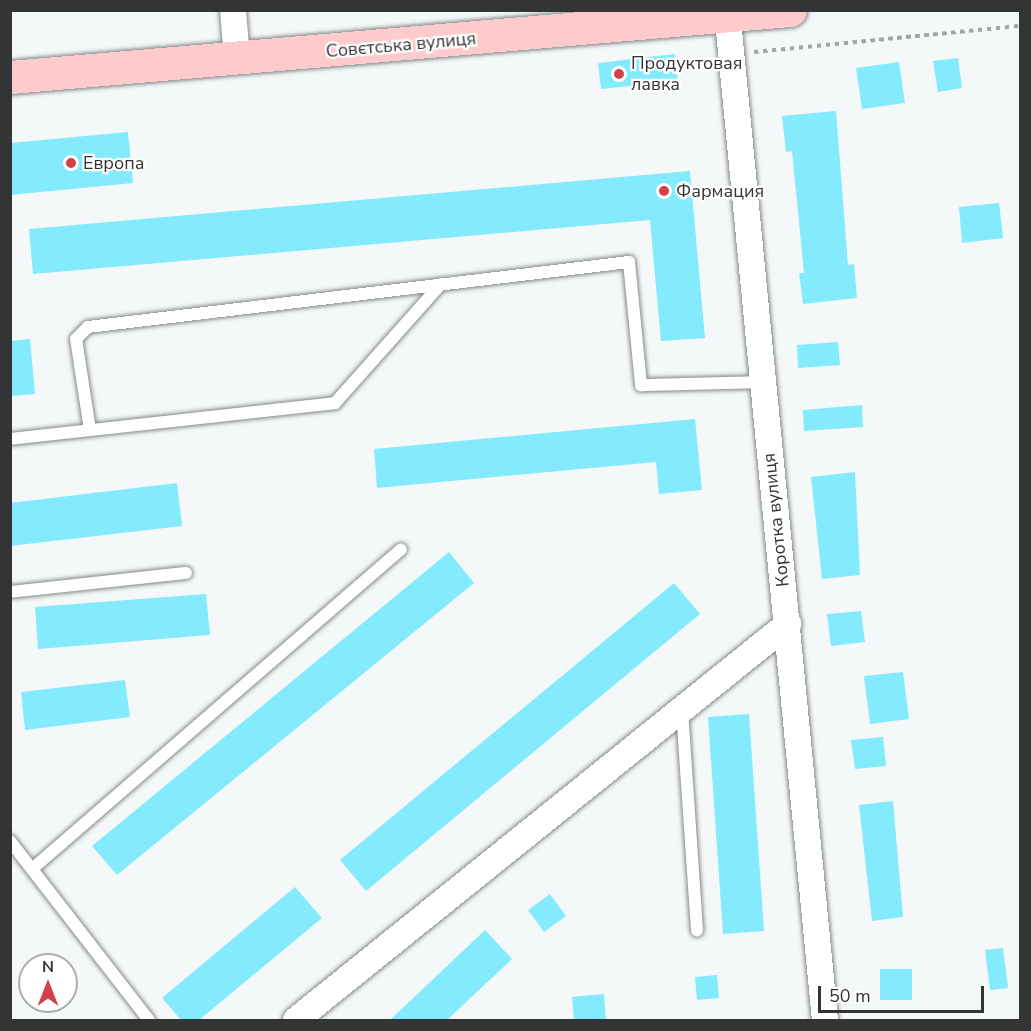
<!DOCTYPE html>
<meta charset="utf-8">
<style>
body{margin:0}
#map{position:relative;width:1031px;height:1031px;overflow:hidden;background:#f4f8f9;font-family:"Nunito Sans",sans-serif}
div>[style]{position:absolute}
.building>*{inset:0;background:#84eafe}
.path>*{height:4px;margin-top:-2px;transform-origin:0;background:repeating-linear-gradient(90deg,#a3a6a7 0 4.5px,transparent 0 9px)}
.roads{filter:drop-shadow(0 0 2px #85898a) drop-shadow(0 0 2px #85898a)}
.service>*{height:12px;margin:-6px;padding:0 6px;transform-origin:6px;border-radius:6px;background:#fff}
.minor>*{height:26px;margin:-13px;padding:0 13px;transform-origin:13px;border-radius:13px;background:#fff}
.primary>*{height:33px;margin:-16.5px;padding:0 16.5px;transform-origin:16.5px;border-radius:16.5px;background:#fdcbcb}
.dots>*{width:16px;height:16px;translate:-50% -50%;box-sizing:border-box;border:3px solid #fff;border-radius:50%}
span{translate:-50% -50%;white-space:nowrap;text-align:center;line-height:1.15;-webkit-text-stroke:4.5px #fff;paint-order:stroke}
.street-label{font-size:18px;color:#323435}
.poi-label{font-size:18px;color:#323435}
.left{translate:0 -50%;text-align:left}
.frame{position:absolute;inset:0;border:12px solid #323435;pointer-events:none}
.north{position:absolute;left:18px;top:953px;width:60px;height:60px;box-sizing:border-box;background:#fff;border:2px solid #adaeae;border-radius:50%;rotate:0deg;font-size:16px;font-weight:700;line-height:24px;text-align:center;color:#323435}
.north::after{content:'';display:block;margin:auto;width:21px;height:27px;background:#d1414c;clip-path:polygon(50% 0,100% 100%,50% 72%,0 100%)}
.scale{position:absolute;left:818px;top:986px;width:166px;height:27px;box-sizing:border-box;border:3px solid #323435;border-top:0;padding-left:8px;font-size:18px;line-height:21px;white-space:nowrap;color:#323435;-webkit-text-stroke:4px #fff;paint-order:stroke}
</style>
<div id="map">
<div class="building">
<i style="clip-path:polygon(675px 54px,678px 81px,601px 89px,598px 63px)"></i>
<i style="clip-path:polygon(958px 58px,962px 88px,938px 92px,933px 61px)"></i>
<i style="clip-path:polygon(899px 62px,905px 103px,862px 109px,856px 68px)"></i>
<i style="clip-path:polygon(836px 111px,848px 265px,854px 264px,857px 298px,803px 304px,799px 273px,804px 273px,792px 151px,786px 152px,782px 116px)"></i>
<i style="clip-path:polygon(128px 132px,133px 183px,10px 195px,10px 143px)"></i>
<i style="clip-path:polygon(690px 171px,705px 338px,661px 341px,650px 220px,33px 274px,29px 229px)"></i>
<i style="clip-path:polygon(999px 203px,1003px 238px,962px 243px,959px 207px)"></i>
<i style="clip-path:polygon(30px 339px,35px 394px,10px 396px,10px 341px)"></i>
<i style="clip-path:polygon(838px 342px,840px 365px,798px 368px,797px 345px)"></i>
<i style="clip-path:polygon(862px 405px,863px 427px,804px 431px,803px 410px)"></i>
<i style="clip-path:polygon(695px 419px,702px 490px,659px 494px,656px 462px,377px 488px,374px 449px)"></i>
<i style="clip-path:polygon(855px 472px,860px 575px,822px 579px,811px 477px)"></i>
<i style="clip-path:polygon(177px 483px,182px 526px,10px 546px,10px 503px)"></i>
<i style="clip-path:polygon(449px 552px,474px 583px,117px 875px,92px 846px)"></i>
<i style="clip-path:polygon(674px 583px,700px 614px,366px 891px,340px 860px)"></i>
<i style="clip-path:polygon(206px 594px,210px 635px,38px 649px,35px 607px)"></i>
<i style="clip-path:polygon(861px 611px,865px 642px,831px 646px,827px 614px)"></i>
<i style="clip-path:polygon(903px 672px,909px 719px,870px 724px,864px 676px)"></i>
<i style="clip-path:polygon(125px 680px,130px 717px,25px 730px,21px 692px)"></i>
<i style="clip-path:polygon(749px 714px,764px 931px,723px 934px,708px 717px)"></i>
<i style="clip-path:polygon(883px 737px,886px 766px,855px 769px,851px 740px)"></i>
<i style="clip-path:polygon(893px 801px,903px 917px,872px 921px,859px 805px)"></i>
<i style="clip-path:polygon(295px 887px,322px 918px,199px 1020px,181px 1020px,162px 998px)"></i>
<i style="clip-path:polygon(550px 894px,566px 916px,544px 932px,528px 910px)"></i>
<i style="clip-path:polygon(485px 930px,512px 959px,447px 1020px,390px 1020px)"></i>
<i style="clip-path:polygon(1003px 948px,1008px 988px,990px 990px,985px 950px)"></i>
<i style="clip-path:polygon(880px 969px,912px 969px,912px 1000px,880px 1000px)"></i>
<i style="clip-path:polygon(717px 975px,719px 998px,697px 1000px,695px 977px)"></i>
<i style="clip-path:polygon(604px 994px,606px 1020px,574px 1020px,572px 997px)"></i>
</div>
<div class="path">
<i style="left:754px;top:52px;width:267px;rotate:-5.6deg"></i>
</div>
<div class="roads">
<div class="service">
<i style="left:90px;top:430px;width:92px;rotate:-98.7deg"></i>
<i style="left:76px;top:339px;width:17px;rotate:-45deg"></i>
<i style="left:88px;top:327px;width:545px;rotate:-6.85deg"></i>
<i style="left:629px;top:262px;width:124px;rotate:84.4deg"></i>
<i style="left:641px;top:385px;width:120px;rotate:-1.4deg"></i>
<i style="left:10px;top:439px;width:327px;rotate:-6.3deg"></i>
<i style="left:335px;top:403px;width:159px;rotate:-48.3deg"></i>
<i style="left:10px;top:592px;width:177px;rotate:-6.2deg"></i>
<i style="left:682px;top:710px;width:221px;rotate:86.1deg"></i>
<i style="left:10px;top:841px;width:227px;rotate:52.2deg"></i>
<i style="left:32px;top:869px;width:488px;rotate:-40.9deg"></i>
</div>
<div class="minor">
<i style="left:233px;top:10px;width:49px;rotate:85.3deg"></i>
<i style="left:727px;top:10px;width:1015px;rotate:84.46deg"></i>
<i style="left:296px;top:1020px;width:632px;rotate:-38.83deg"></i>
</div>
<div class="primary">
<i style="left:10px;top:77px;width:783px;rotate:-4.91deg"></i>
</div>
</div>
<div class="dots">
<i style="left:619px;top:74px;background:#d1414c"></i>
<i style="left:71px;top:163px;background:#d1414c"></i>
<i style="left:664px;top:191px;background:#d1414c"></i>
</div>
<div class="street-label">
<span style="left:401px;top:45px;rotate:-5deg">Совєтська вулиця</span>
<span style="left:776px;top:520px;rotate:-96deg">Коротка вулиця</span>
</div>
<div class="poi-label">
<span class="left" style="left:631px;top:74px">Продуктовая<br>лавка</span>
<span class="left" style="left:83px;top:163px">Европа</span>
<span class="left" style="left:676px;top:191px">Фармация</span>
</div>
<div class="frame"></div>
<div class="north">N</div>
<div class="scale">50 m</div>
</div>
